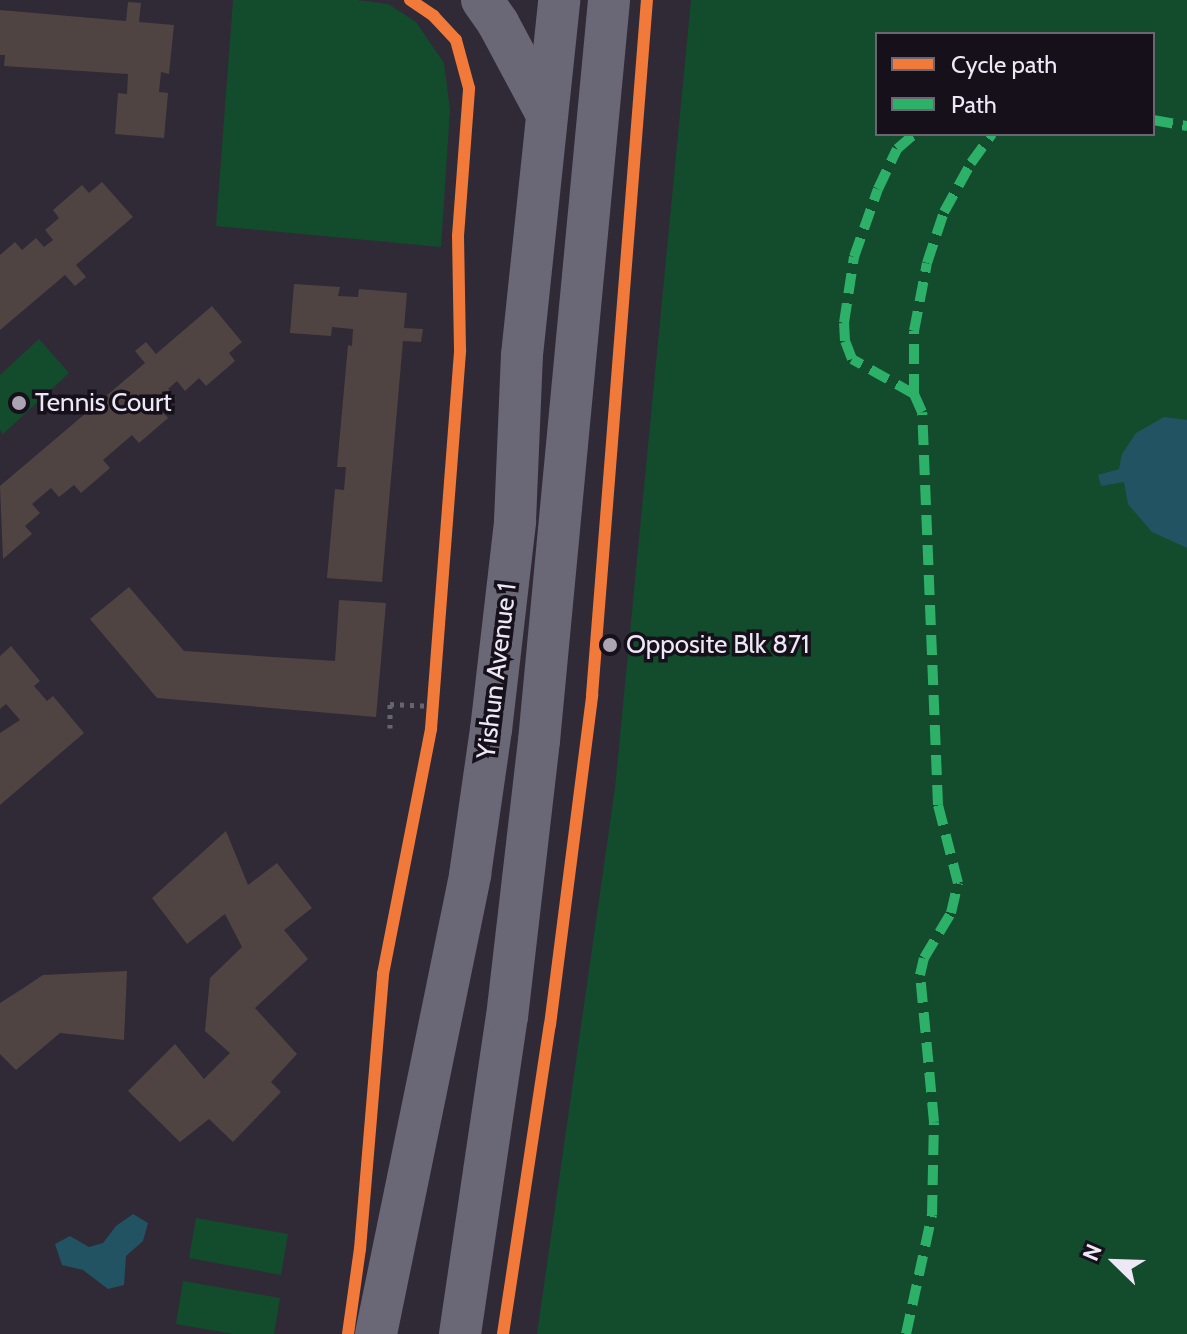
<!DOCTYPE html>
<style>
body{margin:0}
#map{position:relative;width:1187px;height:1334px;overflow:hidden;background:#302a36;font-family:Cabin,sans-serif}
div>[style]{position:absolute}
.green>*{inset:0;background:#124c2c}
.water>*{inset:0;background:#215362}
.building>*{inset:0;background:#4f4442}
.path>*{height:5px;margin-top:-2.5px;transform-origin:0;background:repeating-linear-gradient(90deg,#666470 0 4px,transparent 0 10px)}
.major>*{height:42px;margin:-21px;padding:0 21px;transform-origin:21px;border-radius:21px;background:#6a6777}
.quiet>*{height:10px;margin-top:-5px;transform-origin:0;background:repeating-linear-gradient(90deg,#2db169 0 20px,transparent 0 30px)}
.cycleway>*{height:12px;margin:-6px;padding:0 6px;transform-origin:6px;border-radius:6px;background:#f17a3a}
.dots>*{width:22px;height:22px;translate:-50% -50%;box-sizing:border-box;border:4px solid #15101a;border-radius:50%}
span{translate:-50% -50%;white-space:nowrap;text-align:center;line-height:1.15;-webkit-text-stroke:7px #15101a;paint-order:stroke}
.poi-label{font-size:26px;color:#ede7f6}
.left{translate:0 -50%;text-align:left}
.street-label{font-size:26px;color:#ede7f6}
.legend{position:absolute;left:875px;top:32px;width:280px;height:104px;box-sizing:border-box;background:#15101a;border:2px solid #6b6672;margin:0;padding:10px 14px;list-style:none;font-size:24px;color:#ede7f6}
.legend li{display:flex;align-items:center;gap:16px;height:40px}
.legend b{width:40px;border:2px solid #6b6672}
.north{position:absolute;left:1075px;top:1222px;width:80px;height:80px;-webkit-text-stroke:6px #15101a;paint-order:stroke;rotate:293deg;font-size:22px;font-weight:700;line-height:32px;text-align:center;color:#ede7f6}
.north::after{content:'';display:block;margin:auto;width:28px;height:36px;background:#ede7f6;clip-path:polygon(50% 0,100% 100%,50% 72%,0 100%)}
</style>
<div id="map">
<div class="green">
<i style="clip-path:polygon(233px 0,357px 0,388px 4px,416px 22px,444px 63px,450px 110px,441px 247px,216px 226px)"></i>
<i style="clip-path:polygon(evenodd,691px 0,1187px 0,1187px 1334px,537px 1334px,615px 788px,691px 0,877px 34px,1153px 34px,1153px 134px,877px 134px,877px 34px)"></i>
<i style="clip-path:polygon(39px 339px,69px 373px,3px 434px,0 430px,0 375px)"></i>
<i style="clip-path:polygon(196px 1218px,288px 1234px,281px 1275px,189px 1258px)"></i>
<i style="clip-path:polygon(183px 1281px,280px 1298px,274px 1334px,233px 1334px,176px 1324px)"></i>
</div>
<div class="water">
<i style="clip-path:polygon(1164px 417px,1187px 420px,1187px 548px,1152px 532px,1128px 504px,1124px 482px,1101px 486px,1098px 475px,1119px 469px,1122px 454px,1136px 433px)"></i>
<i style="clip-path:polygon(133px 1214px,148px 1223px,143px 1241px,126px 1256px,124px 1285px,108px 1289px,83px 1270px,62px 1265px,55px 1244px,70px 1236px,89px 1247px,103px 1243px,116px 1226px)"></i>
</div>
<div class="building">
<i style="clip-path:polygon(128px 2px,141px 3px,139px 22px,174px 25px,169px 74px,161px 72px,159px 92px,168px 93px,164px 138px,115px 134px,118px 93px,127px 94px,128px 74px,4px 66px,5px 55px,0 55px,0 10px,126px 21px)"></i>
<i style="clip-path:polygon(102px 182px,133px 217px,76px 265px,86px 277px,75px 286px,65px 275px,0 330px,0 255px,15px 242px,22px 250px,36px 238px,44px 247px,53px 240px,45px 230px,59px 218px,53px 210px,82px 185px,89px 193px)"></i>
<i style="clip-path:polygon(294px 284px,340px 287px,338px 296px,358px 297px,359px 289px,407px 293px,404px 328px,423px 329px,421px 342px,403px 341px,382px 582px,327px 578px,335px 489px,344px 490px,346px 467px,337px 467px,348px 345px,352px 346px,353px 329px,332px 327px,331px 336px,290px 333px)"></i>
<i style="clip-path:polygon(212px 306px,242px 342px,229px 353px,235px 361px,206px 386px,199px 378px,185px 391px,177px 381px,168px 389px,176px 398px,161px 410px,168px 418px,139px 443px,132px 435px,103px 460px,110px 468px,81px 493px,74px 485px,59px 497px,51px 488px,32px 504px,40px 513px,25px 526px,32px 534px,3px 559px,0 486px,145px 363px,135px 351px,146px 342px,156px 354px)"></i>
<i style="clip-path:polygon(129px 587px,184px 651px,335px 661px,339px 600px,386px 603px,376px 717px,157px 698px,90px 619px)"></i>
<i style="clip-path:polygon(11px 646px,40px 681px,34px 686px,47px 701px,53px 696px,84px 733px,0 805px,0 733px,20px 720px,6px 704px,0 709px,0 656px)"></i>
<i style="clip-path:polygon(226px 831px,248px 885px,277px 863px,312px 908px,284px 930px,308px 959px,255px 1008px,297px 1054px,271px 1082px,281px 1092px,233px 1142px,209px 1119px,180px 1142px,128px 1091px,175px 1044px,204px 1079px,230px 1053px,205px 1031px,210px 978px,242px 947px,225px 914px,187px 944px,152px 898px)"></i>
<i style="clip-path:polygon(127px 971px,124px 1040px,60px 1033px,16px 1070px,0 1054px,0 1003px,22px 989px,43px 975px)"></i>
</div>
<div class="path">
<i style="left:390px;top:728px;width:24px;rotate:-90deg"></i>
<i style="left:390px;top:704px;width:43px;rotate:2.7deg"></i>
<i style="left:503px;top:1334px;width:313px;rotate:-81.4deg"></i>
<i style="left:550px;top:1025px;width:333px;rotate:-82.7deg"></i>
<i style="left:592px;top:695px;width:697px;rotate:-85.48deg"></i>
</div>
<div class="major">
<i style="left:482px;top:0;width:28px;rotate:55deg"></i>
<i style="left:498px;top:23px;width:102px;rotate:61.9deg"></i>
<i style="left:376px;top:1334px;width:469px;rotate:-78.4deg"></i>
<i style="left:470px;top:875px;width:147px;rotate:-81.8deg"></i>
<i style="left:491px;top:730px;width:210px;rotate:-83.4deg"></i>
<i style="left:515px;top:521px;width:166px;rotate:-87.6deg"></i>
<i style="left:522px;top:355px;width:357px;rotate:-84deg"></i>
<i style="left:460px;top:1334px;width:320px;rotate:-81.6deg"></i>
<i style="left:507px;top:1017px;width:278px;rotate:-83.4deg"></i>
<i style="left:539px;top:741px;width:744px;rotate:-84.6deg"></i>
</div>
<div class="quiet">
<i style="left:1153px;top:120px;width:35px;rotate:10deg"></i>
<i style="left:914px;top:394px;width:63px;rotate:-90deg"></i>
<i style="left:914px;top:331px;width:69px;rotate:-79.2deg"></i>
<i style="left:927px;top:263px;width:54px;rotate:-71.6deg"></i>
<i style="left:944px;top:212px;width:56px;rotate:-61.1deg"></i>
<i style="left:971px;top:163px;width:36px;rotate:-54deg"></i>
<i style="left:906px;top:1334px;width:122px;rotate:-77.7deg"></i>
<i style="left:932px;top:1215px;width:93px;rotate:-88.8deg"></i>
<i style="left:934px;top:1122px;width:148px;rotate:-95.4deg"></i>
<i style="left:920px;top:975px;width:17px;rotate:-77deg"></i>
<i style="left:924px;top:958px;width:52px;rotate:-59deg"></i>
<i style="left:951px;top:913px;width:31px;rotate:-77deg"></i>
<i style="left:958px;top:883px;width:81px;rotate:-104.4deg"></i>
<i style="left:938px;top:805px;width:393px;rotate:-92.3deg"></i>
<i style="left:922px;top:412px;width:20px;rotate:-114deg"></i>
<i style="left:914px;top:394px;width:71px;rotate:-150.6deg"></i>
<i style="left:852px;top:359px;width:19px;rotate:-111deg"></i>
<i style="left:845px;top:341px;width:18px;rotate:-93deg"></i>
<i style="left:844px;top:323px;width:67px;rotate:-81.4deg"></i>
<i style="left:854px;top:257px;width:72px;rotate:-70.6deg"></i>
<i style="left:878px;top:189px;width:44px;rotate:-64.6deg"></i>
<i style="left:897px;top:149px;width:23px;rotate:-41deg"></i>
</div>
<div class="cycleway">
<i style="left:348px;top:1334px;width:86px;rotate:-82deg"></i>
<i style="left:360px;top:1249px;width:276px;rotate:-85.2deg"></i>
<i style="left:383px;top:974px;width:250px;rotate:-78.9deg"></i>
<i style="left:431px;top:729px;width:380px;rotate:-85.6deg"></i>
<i style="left:460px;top:350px;width:114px;rotate:-91deg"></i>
<i style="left:458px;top:236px;width:148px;rotate:-85.7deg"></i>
<i style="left:469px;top:88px;width:50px;rotate:-105.2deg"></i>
<i style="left:456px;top:40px;width:33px;rotate:-133deg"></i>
<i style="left:434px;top:16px;width:29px;rotate:-146deg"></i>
<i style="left:503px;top:1334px;width:313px;rotate:-81.4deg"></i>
<i style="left:550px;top:1025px;width:333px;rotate:-82.7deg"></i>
<i style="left:592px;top:695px;width:697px;rotate:-85.48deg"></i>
</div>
<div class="dots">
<i style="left:19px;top:403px;background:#aba5b3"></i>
<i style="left:610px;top:645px;background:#aba5b3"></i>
</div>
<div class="poi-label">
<span class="left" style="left:35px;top:403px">Tennis Court</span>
<span class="left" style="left:626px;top:645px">Opposite Blk 871</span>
</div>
<div class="street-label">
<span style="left:497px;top:671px;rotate:-83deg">Yishun Avenue 1</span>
</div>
<ul class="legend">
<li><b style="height:10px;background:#f17a3a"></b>Cycle path</li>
<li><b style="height:10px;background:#2db169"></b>Path</li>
</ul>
<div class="north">N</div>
</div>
